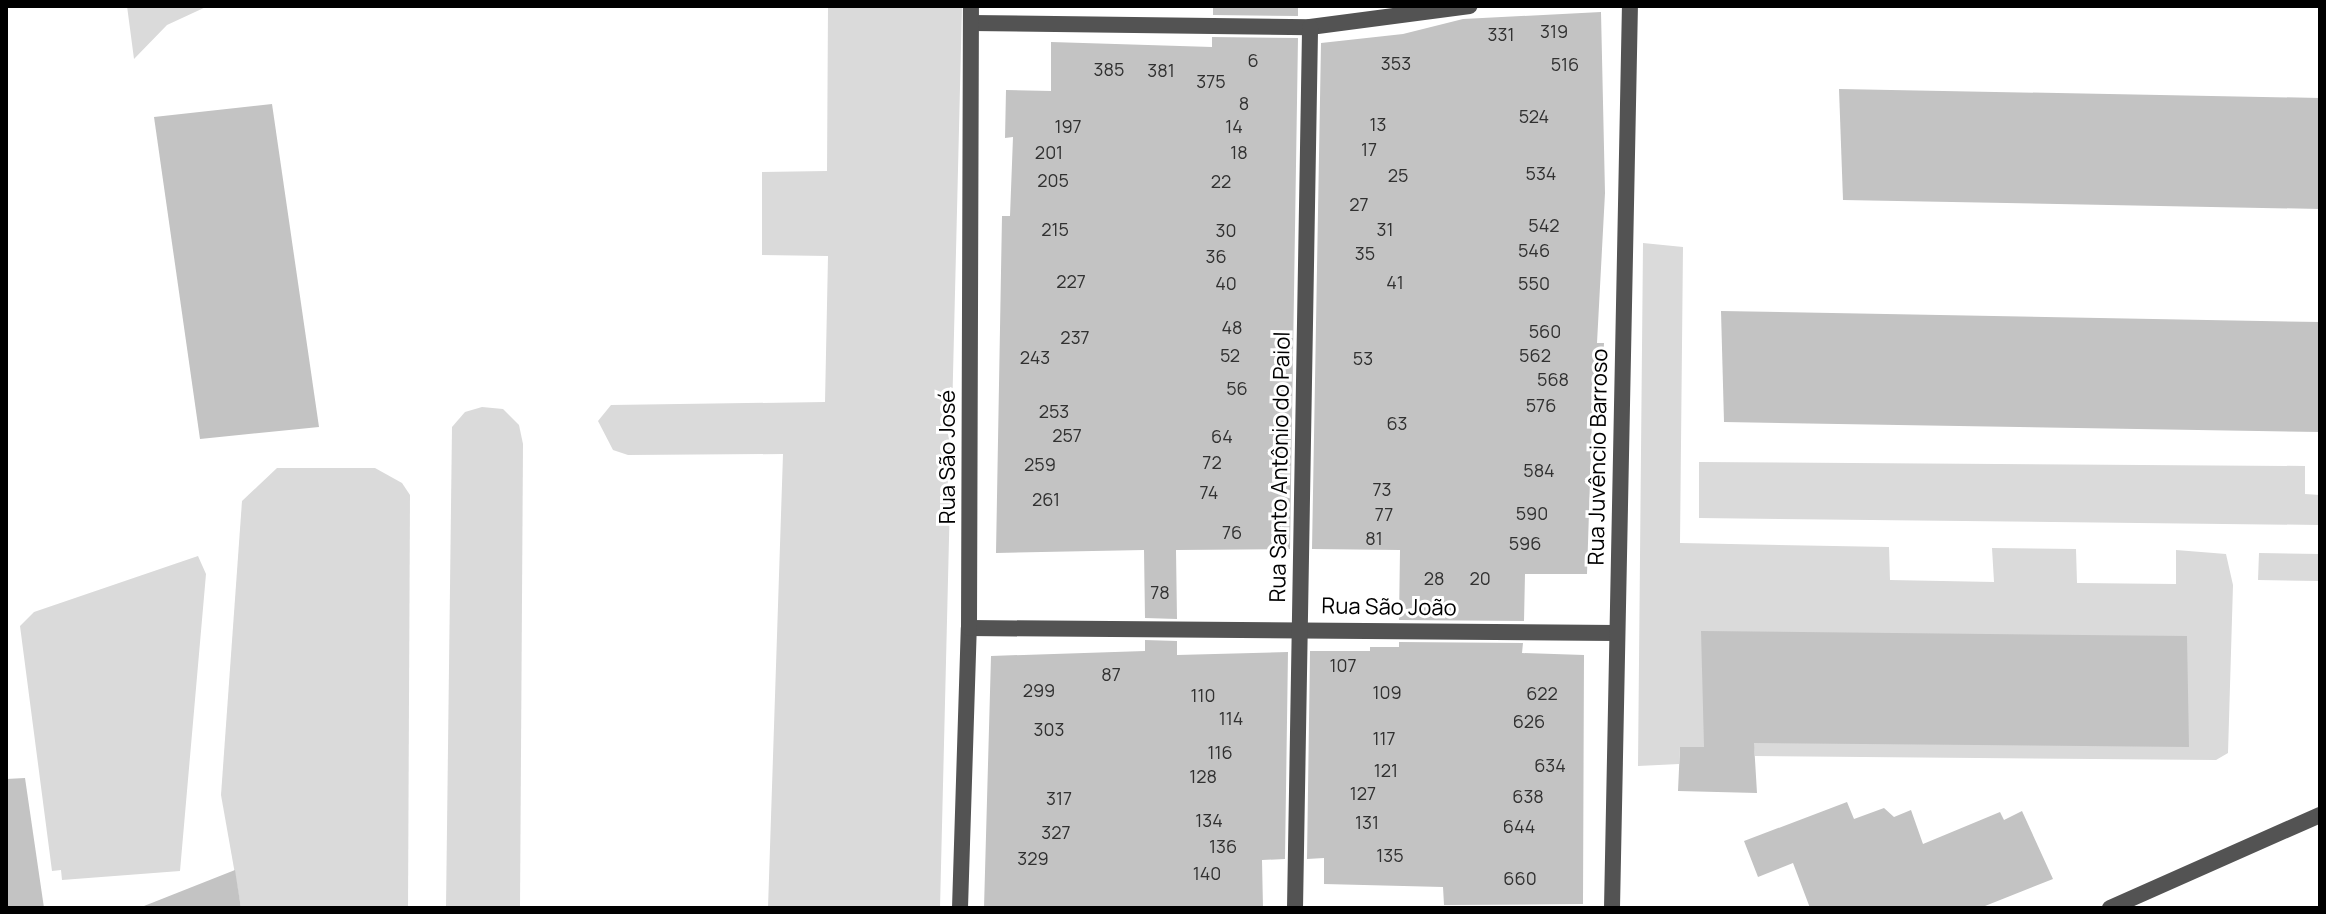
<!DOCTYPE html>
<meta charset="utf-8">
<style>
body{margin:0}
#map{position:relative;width:2326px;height:914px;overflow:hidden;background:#fff;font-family:Manrope,sans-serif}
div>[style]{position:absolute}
.green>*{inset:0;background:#dadada}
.building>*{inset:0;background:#c3c3c3}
.street>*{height:16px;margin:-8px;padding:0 8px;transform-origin:8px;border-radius:8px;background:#535353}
span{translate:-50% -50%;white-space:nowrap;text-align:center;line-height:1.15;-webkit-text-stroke:6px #fff;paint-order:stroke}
.number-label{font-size:18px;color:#313131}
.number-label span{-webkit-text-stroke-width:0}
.street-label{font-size:22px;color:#000}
.frame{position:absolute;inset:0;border:8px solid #000;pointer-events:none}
</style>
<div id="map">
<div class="green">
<i style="clip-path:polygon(127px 6px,208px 6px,167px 25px,134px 59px)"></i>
<i style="clip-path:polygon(828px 6px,962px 6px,940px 908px,768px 908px,783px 454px,628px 455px,613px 450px,598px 421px,611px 405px,825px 402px,828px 256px,762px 255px,762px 172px,827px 171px)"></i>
<i style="clip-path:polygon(1643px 243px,1683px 247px,1680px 543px,1889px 547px,1890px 580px,1994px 582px,1992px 548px,2076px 549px,2077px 583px,2176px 584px,2176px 550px,2226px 554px,2233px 585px,2228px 753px,2216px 760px,1755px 756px,1754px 748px,1680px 747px,1679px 764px,1638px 766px)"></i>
<i style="clip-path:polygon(482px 407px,503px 409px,519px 425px,523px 444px,520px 908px,446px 908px,452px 427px,465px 412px)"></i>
<i style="clip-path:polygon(1699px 462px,2305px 466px,2305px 494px,2320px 495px,2320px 525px,1699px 518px)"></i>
<i style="clip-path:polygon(277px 468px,375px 468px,402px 483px,410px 495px,408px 908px,241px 908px,221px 795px,242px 501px)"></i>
<i style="clip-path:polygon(2259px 553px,2320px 554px,2320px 581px,2258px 580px)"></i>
<i style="clip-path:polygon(198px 556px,206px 574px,180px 871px,62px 880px,61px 870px,52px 871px,20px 626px,34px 612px)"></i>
</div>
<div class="building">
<i style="clip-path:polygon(1213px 6px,1298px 6px,1298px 16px,1213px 15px)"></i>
<i style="clip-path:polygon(1601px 12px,1605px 193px,1597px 343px,1604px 343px,1600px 421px,1592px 419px,1587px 574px,1525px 574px,1524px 621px,1399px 620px,1400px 550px,1312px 549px,1321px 43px,1403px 34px,1463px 19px)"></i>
<i style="clip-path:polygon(1212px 37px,1298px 38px,1290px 549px,1176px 550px,1177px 619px,1145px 618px,1144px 550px,996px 553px,1002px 216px,1010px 216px,1013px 137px,1005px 138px,1006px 90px,1051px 91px,1051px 42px,1212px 47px)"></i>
<i style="clip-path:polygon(1839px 89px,2320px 98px,2320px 209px,1843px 200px)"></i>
<i style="clip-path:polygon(272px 104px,319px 427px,200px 439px,154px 117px)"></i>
<i style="clip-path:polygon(1721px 311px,2320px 322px,2320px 432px,1724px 422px)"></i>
<i style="clip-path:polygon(1701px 631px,2187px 636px,2189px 747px,1754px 743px,1757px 793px,1678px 791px,1680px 747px,1704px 747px)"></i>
<i style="clip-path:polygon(1145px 640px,1177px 641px,1177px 655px,1288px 652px,1285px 859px,1262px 860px,1263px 908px,984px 908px,991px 656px,1145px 651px)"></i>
<i style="clip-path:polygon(1399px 642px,1523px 643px,1522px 653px,1584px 655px,1583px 904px,1444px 905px,1443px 887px,1324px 884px,1324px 858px,1307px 859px,1310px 651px,1370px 651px,1370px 647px,1399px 647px)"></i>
<i style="clip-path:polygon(25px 778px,44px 908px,6px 908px,6px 779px)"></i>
<i style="clip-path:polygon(1847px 802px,1854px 819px,1884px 808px,1894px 817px,1911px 810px,1923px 844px,2000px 812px,2004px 820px,2022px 811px,2053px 879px,1980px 908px,1810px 908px,1793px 863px,1758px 877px,1744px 841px)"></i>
<i style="clip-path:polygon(235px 870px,241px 908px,144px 908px,144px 906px)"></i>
</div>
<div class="street">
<i style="left:971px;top:23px;width:339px;rotate:0.7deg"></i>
<i style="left:1310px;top:27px;width:161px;rotate:-7.5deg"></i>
<i style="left:969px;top:628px;width:647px;rotate:0.44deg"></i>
<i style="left:960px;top:908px;width:280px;rotate:-88.2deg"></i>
<i style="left:969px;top:628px;width:622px;rotate:-89.82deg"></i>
<i style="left:1295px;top:908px;width:881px;rotate:-89.02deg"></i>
<i style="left:1612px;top:908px;width:902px;rotate:-88.86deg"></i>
<i style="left:2110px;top:908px;width:230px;rotate:-23.9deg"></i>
</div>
<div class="number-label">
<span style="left:1554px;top:31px">319</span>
<span style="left:1501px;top:34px">331</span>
<span style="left:1253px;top:60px">6</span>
<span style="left:1396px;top:63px">353</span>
<span style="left:1565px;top:64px">516</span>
<span style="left:1109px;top:69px">385</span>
<span style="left:1161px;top:70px">381</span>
<span style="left:1211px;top:81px">375</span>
<span style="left:1244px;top:103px">8</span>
<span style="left:1534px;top:116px">524</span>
<span style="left:1378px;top:124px">13</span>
<span style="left:1068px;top:126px">197</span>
<span style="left:1234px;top:126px">14</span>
<span style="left:1369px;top:149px">17</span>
<span style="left:1049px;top:152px">201</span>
<span style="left:1239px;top:152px">18</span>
<span style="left:1541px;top:173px">534</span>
<span style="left:1398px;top:175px">25</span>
<span style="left:1053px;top:180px">205</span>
<span style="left:1221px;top:181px">22</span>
<span style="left:1359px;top:204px">27</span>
<span style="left:1544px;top:225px">542</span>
<span style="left:1055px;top:229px">215</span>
<span style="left:1385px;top:229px">31</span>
<span style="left:1226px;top:230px">30</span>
<span style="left:1534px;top:250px">546</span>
<span style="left:1365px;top:253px">35</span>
<span style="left:1216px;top:256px">36</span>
<span style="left:1071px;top:281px">227</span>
<span style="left:1395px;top:282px">41</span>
<span style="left:1226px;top:283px">40</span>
<span style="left:1534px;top:283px">550</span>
<span style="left:1232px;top:327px">48</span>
<span style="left:1545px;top:331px">560</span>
<span style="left:1075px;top:337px">237</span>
<span style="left:1230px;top:355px">52</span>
<span style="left:1535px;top:355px">562</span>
<span style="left:1035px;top:357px">243</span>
<span style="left:1363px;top:358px">53</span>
<span style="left:1553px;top:379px">568</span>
<span style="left:1237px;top:388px">56</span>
<span style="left:1541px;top:405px">576</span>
<span style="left:1054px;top:411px">253</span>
<span style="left:1397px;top:423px">63</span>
<span style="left:1067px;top:435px">257</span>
<span style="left:1222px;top:436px">64</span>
<span style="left:1212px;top:462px">72</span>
<span style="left:1040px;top:464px">259</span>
<span style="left:1539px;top:470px">584</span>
<span style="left:1382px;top:489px">73</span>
<span style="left:1209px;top:492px">74</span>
<span style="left:1046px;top:499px">261</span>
<span style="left:1532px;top:513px">590</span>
<span style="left:1384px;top:514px">77</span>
<span style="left:1232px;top:532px">76</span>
<span style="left:1374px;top:538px">81</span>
<span style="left:1525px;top:543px">596</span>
<span style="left:1434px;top:578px">28</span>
<span style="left:1480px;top:578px">20</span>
<span style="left:1160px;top:592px">78</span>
<span style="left:1343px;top:665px">107</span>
<span style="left:1111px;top:674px">87</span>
<span style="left:1039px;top:690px">299</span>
<span style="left:1387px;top:692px">109</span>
<span style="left:1542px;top:693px">622</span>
<span style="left:1203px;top:695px">110</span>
<span style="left:1231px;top:718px">114</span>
<span style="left:1529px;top:721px">626</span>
<span style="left:1049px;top:729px">303</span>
<span style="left:1384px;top:738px">117</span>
<span style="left:1220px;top:752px">116</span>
<span style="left:1550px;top:765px">634</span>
<span style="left:1386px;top:770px">121</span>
<span style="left:1203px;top:776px">128</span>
<span style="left:1363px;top:793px">127</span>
<span style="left:1528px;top:796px">638</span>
<span style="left:1059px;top:798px">317</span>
<span style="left:1209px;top:820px">134</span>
<span style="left:1367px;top:822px">131</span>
<span style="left:1519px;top:826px">644</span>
<span style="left:1056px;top:832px">327</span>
<span style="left:1223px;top:846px">136</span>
<span style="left:1390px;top:855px">135</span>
<span style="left:1033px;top:858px">329</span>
<span style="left:1207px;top:873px">140</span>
<span style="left:1520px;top:878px">660</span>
</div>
<div class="street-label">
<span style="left:948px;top:457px;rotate:-90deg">Rua São José</span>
<span style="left:1598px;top:457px;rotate:-89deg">Rua Juvêncio Barroso</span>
<span style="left:1280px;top:467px;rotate:-89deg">Rua Santo Antônio do Paiol</span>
<span style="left:1389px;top:607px;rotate:1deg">Rua São João</span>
</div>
<div class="frame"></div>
</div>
